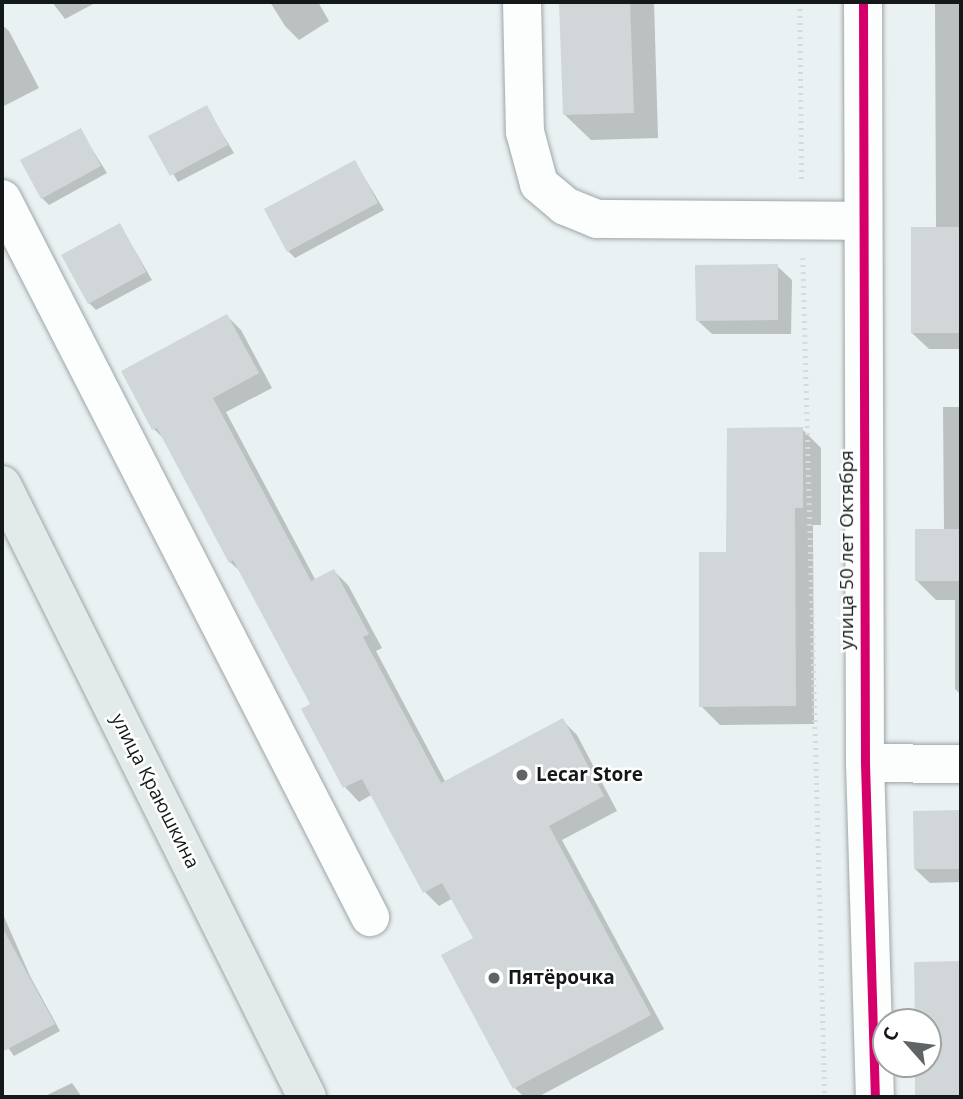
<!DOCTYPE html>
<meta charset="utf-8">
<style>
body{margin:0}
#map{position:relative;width:963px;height:1099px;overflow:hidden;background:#eaf1f2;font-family:"Open Sans",sans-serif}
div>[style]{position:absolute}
.shadow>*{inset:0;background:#0003}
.building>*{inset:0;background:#d1d6d8}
.path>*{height:4.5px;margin-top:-2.25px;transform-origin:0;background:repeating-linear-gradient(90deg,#d7d9da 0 2px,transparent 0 7px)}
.roads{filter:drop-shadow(0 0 2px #a0a6a7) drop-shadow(0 0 2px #a0a6a7)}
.minor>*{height:38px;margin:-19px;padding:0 19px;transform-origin:19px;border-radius:19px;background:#fcfdfd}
.major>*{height:38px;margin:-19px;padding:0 19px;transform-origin:19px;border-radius:19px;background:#e3ebea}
.cycleway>*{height:9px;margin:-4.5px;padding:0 4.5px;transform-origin:4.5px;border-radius:4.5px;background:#d6006c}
.dots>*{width:19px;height:19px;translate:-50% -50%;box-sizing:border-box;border:4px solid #fff;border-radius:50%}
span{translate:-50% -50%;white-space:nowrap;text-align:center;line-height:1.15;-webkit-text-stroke:5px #fff;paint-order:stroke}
.street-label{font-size:19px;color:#141819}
.poi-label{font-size:19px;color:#141819;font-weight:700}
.left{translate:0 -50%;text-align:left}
.frame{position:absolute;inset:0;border:4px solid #141819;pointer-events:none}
.north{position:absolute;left:872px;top:1008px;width:70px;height:70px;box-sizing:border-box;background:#fff;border:2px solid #a1a3a3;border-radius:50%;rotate:298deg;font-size:19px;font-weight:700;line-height:28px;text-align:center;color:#141819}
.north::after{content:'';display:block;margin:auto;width:24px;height:32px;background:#5f6465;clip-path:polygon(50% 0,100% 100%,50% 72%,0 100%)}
</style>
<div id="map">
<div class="shadow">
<i style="clip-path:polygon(52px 2px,97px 2px,65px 19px)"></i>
<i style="clip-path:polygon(270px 2px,318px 2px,329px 21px,299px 40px,285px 26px)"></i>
<i style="clip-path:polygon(561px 2px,654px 2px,658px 138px,591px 140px,565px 115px)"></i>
<i style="clip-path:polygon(935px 2px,961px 2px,961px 349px,929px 349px,912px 333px,936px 229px)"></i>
<i style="clip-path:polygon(2px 25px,9px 31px,39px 88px,2px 107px)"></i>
<i style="clip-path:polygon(206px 107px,234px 153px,178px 182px,151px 137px)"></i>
<i style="clip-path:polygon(80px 130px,107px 173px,49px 205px,42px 198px)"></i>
<i style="clip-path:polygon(355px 162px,384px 210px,295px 258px,288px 251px)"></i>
<i style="clip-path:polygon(120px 225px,152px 280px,96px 310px,89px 303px)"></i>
<i style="clip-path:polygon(777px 266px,792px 280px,791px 334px,712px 334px,697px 320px)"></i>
<i style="clip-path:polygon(227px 316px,241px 330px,272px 388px,226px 412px,316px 581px,334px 571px,348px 585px,382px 648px,376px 651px,446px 783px,562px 720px,577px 735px,617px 811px,562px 840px,664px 1029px,538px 1097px,524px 1097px,515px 1088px,443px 956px,475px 939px,453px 898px,439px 906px,425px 892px,373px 794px,359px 802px,345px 787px,303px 710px,313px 705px,243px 574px,230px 562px,167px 442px,154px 429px,123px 372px)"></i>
<i style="clip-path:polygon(943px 407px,961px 407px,961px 695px,955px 689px,955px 600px,936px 600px,917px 581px,944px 531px)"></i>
<i style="clip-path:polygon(802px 429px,821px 448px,821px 525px,813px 525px,814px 724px,720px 725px,701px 706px,728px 554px)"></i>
<i style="clip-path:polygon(961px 812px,961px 882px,930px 883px,915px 869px,915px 813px)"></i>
<i style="clip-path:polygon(2px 912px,30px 976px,60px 1031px,14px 1056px,2px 1039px)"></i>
<i style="clip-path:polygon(916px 963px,961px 963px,961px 1097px,917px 1097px,917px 1064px,928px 1064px,928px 1022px,916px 1022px)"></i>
<i style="clip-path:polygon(72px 1083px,82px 1097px,43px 1097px)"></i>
</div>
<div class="building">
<i style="clip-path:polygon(559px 2px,630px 2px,634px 113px,563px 115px)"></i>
<i style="clip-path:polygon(207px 105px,228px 145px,170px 176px,148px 136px)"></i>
<i style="clip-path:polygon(81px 128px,101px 166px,41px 199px,20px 160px)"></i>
<i style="clip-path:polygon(355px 160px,378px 203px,287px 252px,264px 209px)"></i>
<i style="clip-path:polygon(120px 223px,146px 272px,88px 304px,61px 255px)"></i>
<i style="clip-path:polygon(911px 227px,961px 227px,961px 333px,911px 333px)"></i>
<i style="clip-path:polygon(778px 264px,778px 320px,696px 321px,695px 265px)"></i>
<i style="clip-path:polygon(227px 314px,259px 373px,213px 398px,311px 581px,334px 569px,369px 634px,363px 637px,441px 783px,563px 718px,604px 796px,549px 826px,651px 1015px,513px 1089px,441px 955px,473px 938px,442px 883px,423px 893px,362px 779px,343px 788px,301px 709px,310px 704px,233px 560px,229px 563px,157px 428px,152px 430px,121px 371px)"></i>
<i style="clip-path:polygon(803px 427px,803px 508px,795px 508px,796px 706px,699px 707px,699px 552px,726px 552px,727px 428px)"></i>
<i style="clip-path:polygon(915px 529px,961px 529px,961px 581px,915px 581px)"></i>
<i style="clip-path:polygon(961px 810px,961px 869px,914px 869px,913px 811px)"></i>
<i style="clip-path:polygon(2px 927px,55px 1024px,2px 1052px)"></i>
<i style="clip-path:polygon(961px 961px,961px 1097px,915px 1097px,915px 1064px,928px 1064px,928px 1022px,915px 1022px,914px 962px)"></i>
</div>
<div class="path">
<i style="left:800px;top:2px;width:181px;rotate:89.4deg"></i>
<i style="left:803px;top:258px;width:839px;rotate:88.5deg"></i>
</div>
<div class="roads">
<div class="minor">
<i style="left:522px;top:2px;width:130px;rotate:88.7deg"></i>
<i style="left:525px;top:132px;width:54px;rotate:74.9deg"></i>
<i style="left:539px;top:184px;width:34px;rotate:40deg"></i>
<i style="left:565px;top:206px;width:35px;rotate:22deg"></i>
<i style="left:597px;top:219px;width:266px;rotate:0.4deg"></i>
<i style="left:863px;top:2px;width:761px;rotate:89.85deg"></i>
<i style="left:865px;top:763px;width:334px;rotate:88.3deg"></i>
<i style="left:2px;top:199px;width:807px;rotate:62.86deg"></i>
<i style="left:865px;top:763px;width:96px;rotate:0.6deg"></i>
</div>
<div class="major">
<i style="left:2px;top:485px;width:684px;rotate:63.51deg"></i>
</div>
</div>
<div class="cycleway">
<i style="left:863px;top:2px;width:761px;rotate:89.85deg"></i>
<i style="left:865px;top:763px;width:334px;rotate:88.3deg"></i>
</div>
<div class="dots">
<i style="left:522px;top:775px;background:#5f6465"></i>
<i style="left:494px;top:978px;background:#5f6465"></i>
</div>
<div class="street-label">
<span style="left:847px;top:550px;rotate:-90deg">улица 50 лет Октября</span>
<span style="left:155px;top:791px;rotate:63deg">улица Краюшкина</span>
</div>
<div class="poi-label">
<span class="left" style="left:536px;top:775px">Lecar Store</span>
<span class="left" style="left:508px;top:978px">Пятёрочка</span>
</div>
<div class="frame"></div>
<div class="north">С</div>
</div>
